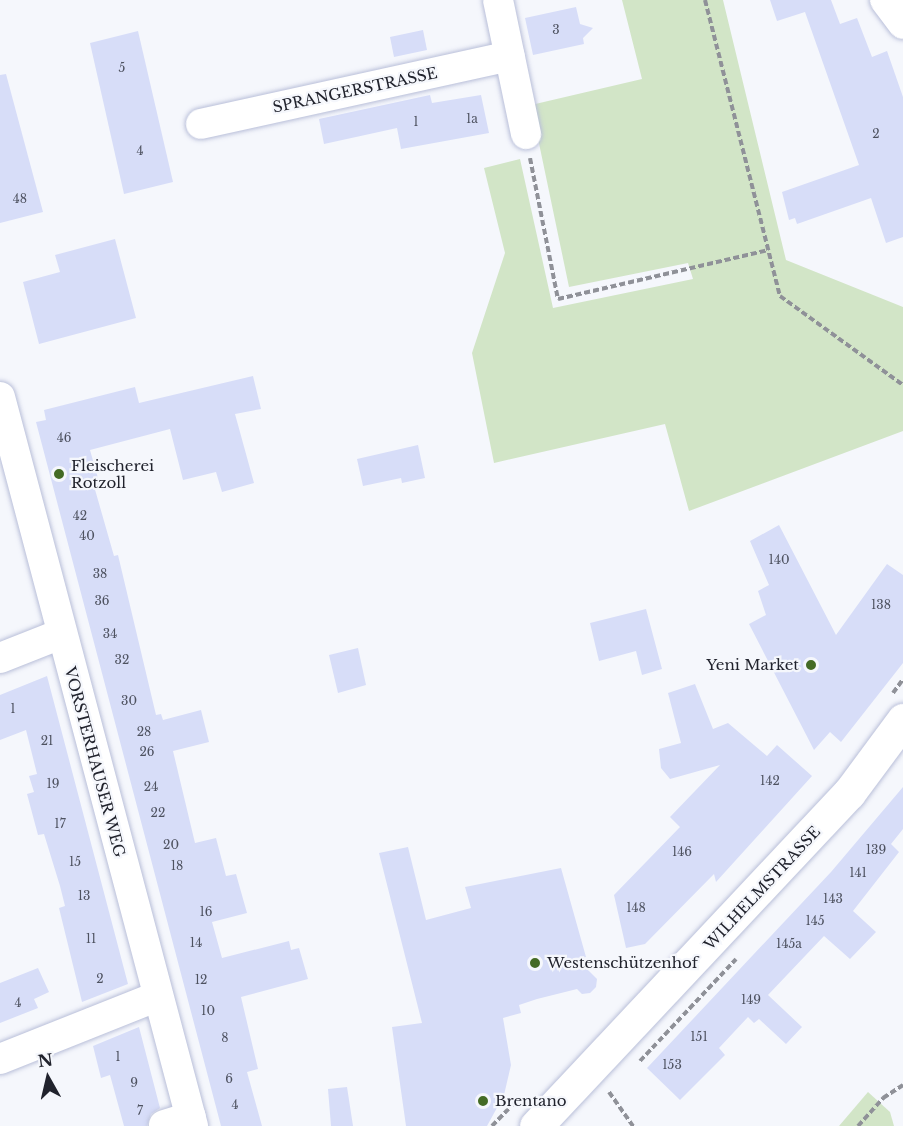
<!DOCTYPE html>
<meta charset="utf-8">
<style>
body{margin:0}
#map{position:relative;width:903px;height:1126px;overflow:hidden;background:#f5f7fc;font-family:"Libre Baskerville",serif}
div>[style]{position:absolute}
.green>*{inset:0;background:#d2e5c7}
.building>*{inset:0;background:#d7ddf8}
.path>*{height:4px;margin-top:-2px;transform-origin:0;background:repeating-linear-gradient(90deg,#8f9198 0 6px,transparent 0 9px)}
.roads{filter:drop-shadow(0 0 2px #b9bfd9) drop-shadow(0 0 2px #b9bfd9)}
.minor>*{height:30px;margin:-15px;padding:0 15px;transform-origin:15px;border-radius:15px;background:#fff}
.major>*{height:33px;margin:-16.5px;padding:0 16.5px;transform-origin:16.5px;border-radius:16.5px;background:#fff}
.dots>*{width:16px;height:16px;translate:-50% -50%;box-sizing:border-box;border:3px solid #f5f7fc;border-radius:50%}
span{translate:-50% -50%;white-space:nowrap;text-align:center;line-height:1.15;-webkit-text-stroke:4.5px #f5f7fc;paint-order:stroke}
.number-label{font-size:12px;color:#4e5260}
.number-label span{-webkit-text-stroke-width:0}
.street-label{font-size:15px;color:#21232d}
.poi-label{font-size:15px;color:#21232d}
.left{translate:0 -50%;text-align:left}
.right{translate:-100% -50%;text-align:right}
.north{position:absolute;left:18px;top:1048px;width:60px;height:60px;-webkit-text-stroke:4px #f5f7fc;paint-order:stroke;rotate:352deg;font-size:16px;font-weight:700;line-height:24px;text-align:center;color:#21232d}
.north::after{content:'';display:block;margin:auto;width:21px;height:27px;background:#21232d;clip-path:polygon(50% 0,100% 100%,50% 72%,0 100%)}
</style>
<div id="map">
<div class="green">
<i style="clip-path:polygon(622px 0,723px 0,786px 260px,903px 307px,903px 431px,689px 511px,665px 424px,494px 463px,472px 353px,505px 253px,484px 168px,520px 159px,553px 308px,693px 279px,688px 263px,569px 287px,531px 105px,642px 79px)"></i>
<i style="clip-path:polygon(868px 1092px,890px 1112px,894px 1126px,839px 1126px)"></i>
</div>
<div class="building">
<i style="clip-path:polygon(770px 0,831px 0,840px 24px,857px 18px,872px 57px,887px 51px,903px 97px,903px 237px,886px 243px,871px 198px,797px 224px,795px 218px,789px 220px,782px 192px,859px 165px,805px 12px,777px 21px)"></i>
<i style="clip-path:polygon(576px 7px,580px 24px,593px 28px,583px 38px,584px 44px,533px 55px,525px 18px)"></i>
<i style="clip-path:polygon(423px 30px,427px 50px,394px 57px,390px 37px)"></i>
<i style="clip-path:polygon(138px 31px,173px 182px,124px 194px,90px 43px)"></i>
<i style="clip-path:polygon(6px 74px,43px 212px,0 223px,0 75px)"></i>
<i style="clip-path:polygon(430px 95px,432px 103px,481px 95px,489px 133px,401px 149px,397px 128px,324px 144px,319px 119px)"></i>
<i style="clip-path:polygon(115px 239px,136px 318px,39px 344px,23px 282px,60px 272px,55px 255px)"></i>
<i style="clip-path:polygon(253px 376px,261px 409px,235px 414px,254px 483px,222px 492px,216px 472px,183px 480px,170px 429px,90px 450px,100px 485px,94px 486px,114px 556px,118px 555px,156px 715px,161px 714px,163px 720px,201px 710px,209px 742px,173px 751px,195px 843px,216px 838px,226px 876px,236px 874px,247px 913px,212px 922px,222px 958px,289px 941px,291px 950px,299px 948px,308px 979px,241px 997px,258px 1069px,247px 1072px,262px 1126px,221px 1126px,36px 422px,46px 420px,44px 410px,135px 387px,139px 403px)"></i>
<i style="clip-path:polygon(418px 445px,425px 478px,402px 483px,401px 478px,363px 486px,357px 459px)"></i>
<i style="clip-path:polygon(779px 525px,836px 635px,887px 564px,903px 575px,903px 663px,841px 742px,830px 732px,814px 750px,749px 624px,766px 615px,758px 591px,769px 585px,750px 541px)"></i>
<i style="clip-path:polygon(646px 609px,662px 669px,642px 675px,636px 651px,599px 661px,590px 623px)"></i>
<i style="clip-path:polygon(358px 648px,366px 685px,338px 693px,329px 655px)"></i>
<i style="clip-path:polygon(47px 676px,128px 984px,82px 1002px,59px 908px,65px 906px,60px 886px,44px 834px,38px 835px,27px 794px,34px 792px,29px 776px,37px 774px,26px 730px,0 740px,0 695px)"></i>
<i style="clip-path:polygon(695px 684px,713px 729px,728px 723px,767px 756px,777px 745px,812px 776px,716px 882px,714px 874px,645px 944px,626px 948px,614px 895px,680px 827px,670px 817px,720px 765px,670px 779px,661px 768px,659px 749px,681px 743px,668px 693px)"></i>
<i style="clip-path:polygon(903px 787px,903px 829px,891px 844px,899px 852px,853px 911px,876px 932px,850px 959px,824px 936px,768px 995px,802px 1027px,786px 1044px,759px 1019px,754px 1023px,748px 1017px,719px 1048px,725px 1055px,680px 1100px,647px 1068px,831px 872px)"></i>
<i style="clip-path:polygon(408px 847px,426px 920px,471px 908px,465px 887px,561px 868px,586px 957px,577px 959px,597px 979px,596px 987px,590px 993px,582px 994px,577px 989px,537px 999px,519px 1005px,521px 1013px,503px 1018px,511px 1065px,504px 1095px,487px 1126px,406px 1126px,392px 1027px,422px 1023px,379px 853px)"></i>
<i style="clip-path:polygon(38px 968px,49px 992px,34px 999px,38px 1008px,0 1023px,0 983px)"></i>
<i style="clip-path:polygon(139px 1027px,160px 1108px,151px 1114px,147px 1126px,124px 1126px,110px 1075px,101px 1078px,93px 1046px)"></i>
<i style="clip-path:polygon(347px 1087px,353px 1126px,331px 1126px,328px 1089px)"></i>
</div>
<div class="path">
<i style="left:705px;top:0;width:305px;rotate:75.8deg"></i>
<i style="left:780px;top:296px;width:152px;rotate:35.9deg"></i>
<i style="left:530px;top:158px;width:144px;rotate:78.8deg"></i>
<i style="left:558px;top:299px;width:216px;rotate:-13.1deg"></i>
<i style="left:893px;top:693px;width:17px;rotate:-54deg"></i>
<i style="left:640px;top:1061px;width:140px;rotate:-46.7deg"></i>
<i style="left:609px;top:1092px;width:42px;rotate:54.8deg"></i>
<i style="left:492px;top:1126px;width:39px;rotate:-46deg"></i>
<i style="left:858px;top:1126px;width:38px;rotate:-48deg"></i>
<i style="left:883px;top:1098px;width:24px;rotate:-33deg"></i>
</div>
<div class="roads">
<div class="minor">
<i style="left:498px;top:0;width:137px;rotate:78.2deg"></i>
<i style="left:885px;top:0;width:30px;rotate:53deg"></i>
<i style="left:201px;top:124px;width:316px;rotate:-12.4deg"></i>
<i style="left:0;top:397px;width:754px;rotate:75.17deg"></i>
<i style="left:0;top:658px;width:66px;rotate:-21.5deg"></i>
<i style="left:0;top:1059px;width:170px;rotate:-21.7deg"></i>
<i style="left:164px;top:1125px;width:28px;rotate:-17deg"></i>
</div>
<div class="major">
<i style="left:536px;top:1126px;width:457px;rotate:-46.8deg"></i>
<i style="left:849px;top:793px;width:91px;rotate:-53.5deg"></i>
</div>
</div>
<div class="dots">
<i style="left:59px;top:474px;background:#446b25"></i>
<i style="left:811px;top:665px;background:#446b25"></i>
<i style="left:535px;top:963px;background:#446b25"></i>
<i style="left:483px;top:1101px;background:#446b25"></i>
</div>
<div class="number-label">
<span style="left:556px;top:30px">3</span>
<span style="left:122px;top:68px">5</span>
<span style="left:472px;top:119px">1a</span>
<span style="left:416px;top:122px">1</span>
<span style="left:876px;top:134px">2</span>
<span style="left:140px;top:151px">4</span>
<span style="left:20px;top:199px">48</span>
<span style="left:64px;top:438px">46</span>
<span style="left:80px;top:516px">42</span>
<span style="left:87px;top:536px">40</span>
<span style="left:779px;top:560px">140</span>
<span style="left:100px;top:574px">38</span>
<span style="left:102px;top:601px">36</span>
<span style="left:881px;top:605px">138</span>
<span style="left:110px;top:634px">34</span>
<span style="left:122px;top:660px">32</span>
<span style="left:129px;top:701px">30</span>
<span style="left:13px;top:709px">1</span>
<span style="left:144px;top:732px">28</span>
<span style="left:47px;top:741px">21</span>
<span style="left:147px;top:752px">26</span>
<span style="left:770px;top:781px">142</span>
<span style="left:53px;top:784px">19</span>
<span style="left:151px;top:787px">24</span>
<span style="left:158px;top:813px">22</span>
<span style="left:60px;top:824px">17</span>
<span style="left:171px;top:845px">20</span>
<span style="left:876px;top:850px">139</span>
<span style="left:682px;top:852px">146</span>
<span style="left:75px;top:862px">15</span>
<span style="left:177px;top:866px">18</span>
<span style="left:858px;top:873px">141</span>
<span style="left:84px;top:896px">13</span>
<span style="left:833px;top:899px">143</span>
<span style="left:636px;top:908px">148</span>
<span style="left:206px;top:912px">16</span>
<span style="left:815px;top:921px">145</span>
<span style="left:91px;top:939px">11</span>
<span style="left:196px;top:943px">14</span>
<span style="left:789px;top:944px">145a</span>
<span style="left:100px;top:979px">2</span>
<span style="left:201px;top:980px">12</span>
<span style="left:751px;top:1000px">149</span>
<span style="left:18px;top:1003px">4</span>
<span style="left:208px;top:1011px">10</span>
<span style="left:699px;top:1037px">151</span>
<span style="left:225px;top:1038px">8</span>
<span style="left:118px;top:1057px">1</span>
<span style="left:672px;top:1065px">153</span>
<span style="left:229px;top:1079px">6</span>
<span style="left:134px;top:1083px">9</span>
<span style="left:235px;top:1105px">4</span>
<span style="left:140px;top:1111px">7</span>
</div>
<div class="street-label">
<span style="left:355px;top:90px;rotate:-12deg">SPRANGERSTRASSE</span>
<span style="left:95px;top:762px;rotate:75deg">VORSTERHAUSER WEG</span>
<span style="left:762px;top:888px;rotate:-47deg">WILHELMSTRASSE</span>
</div>
<div class="poi-label">
<span class="left" style="left:71px;top:474px">Fleischerei<br>Rotzoll</span>
<span class="right" style="left:799px;top:665px">Yeni Market</span>
<span class="left" style="left:547px;top:963px">Westenschützenhof</span>
<span class="left" style="left:495px;top:1101px">Brentano</span>
</div>
<div class="north">N</div>
</div>
